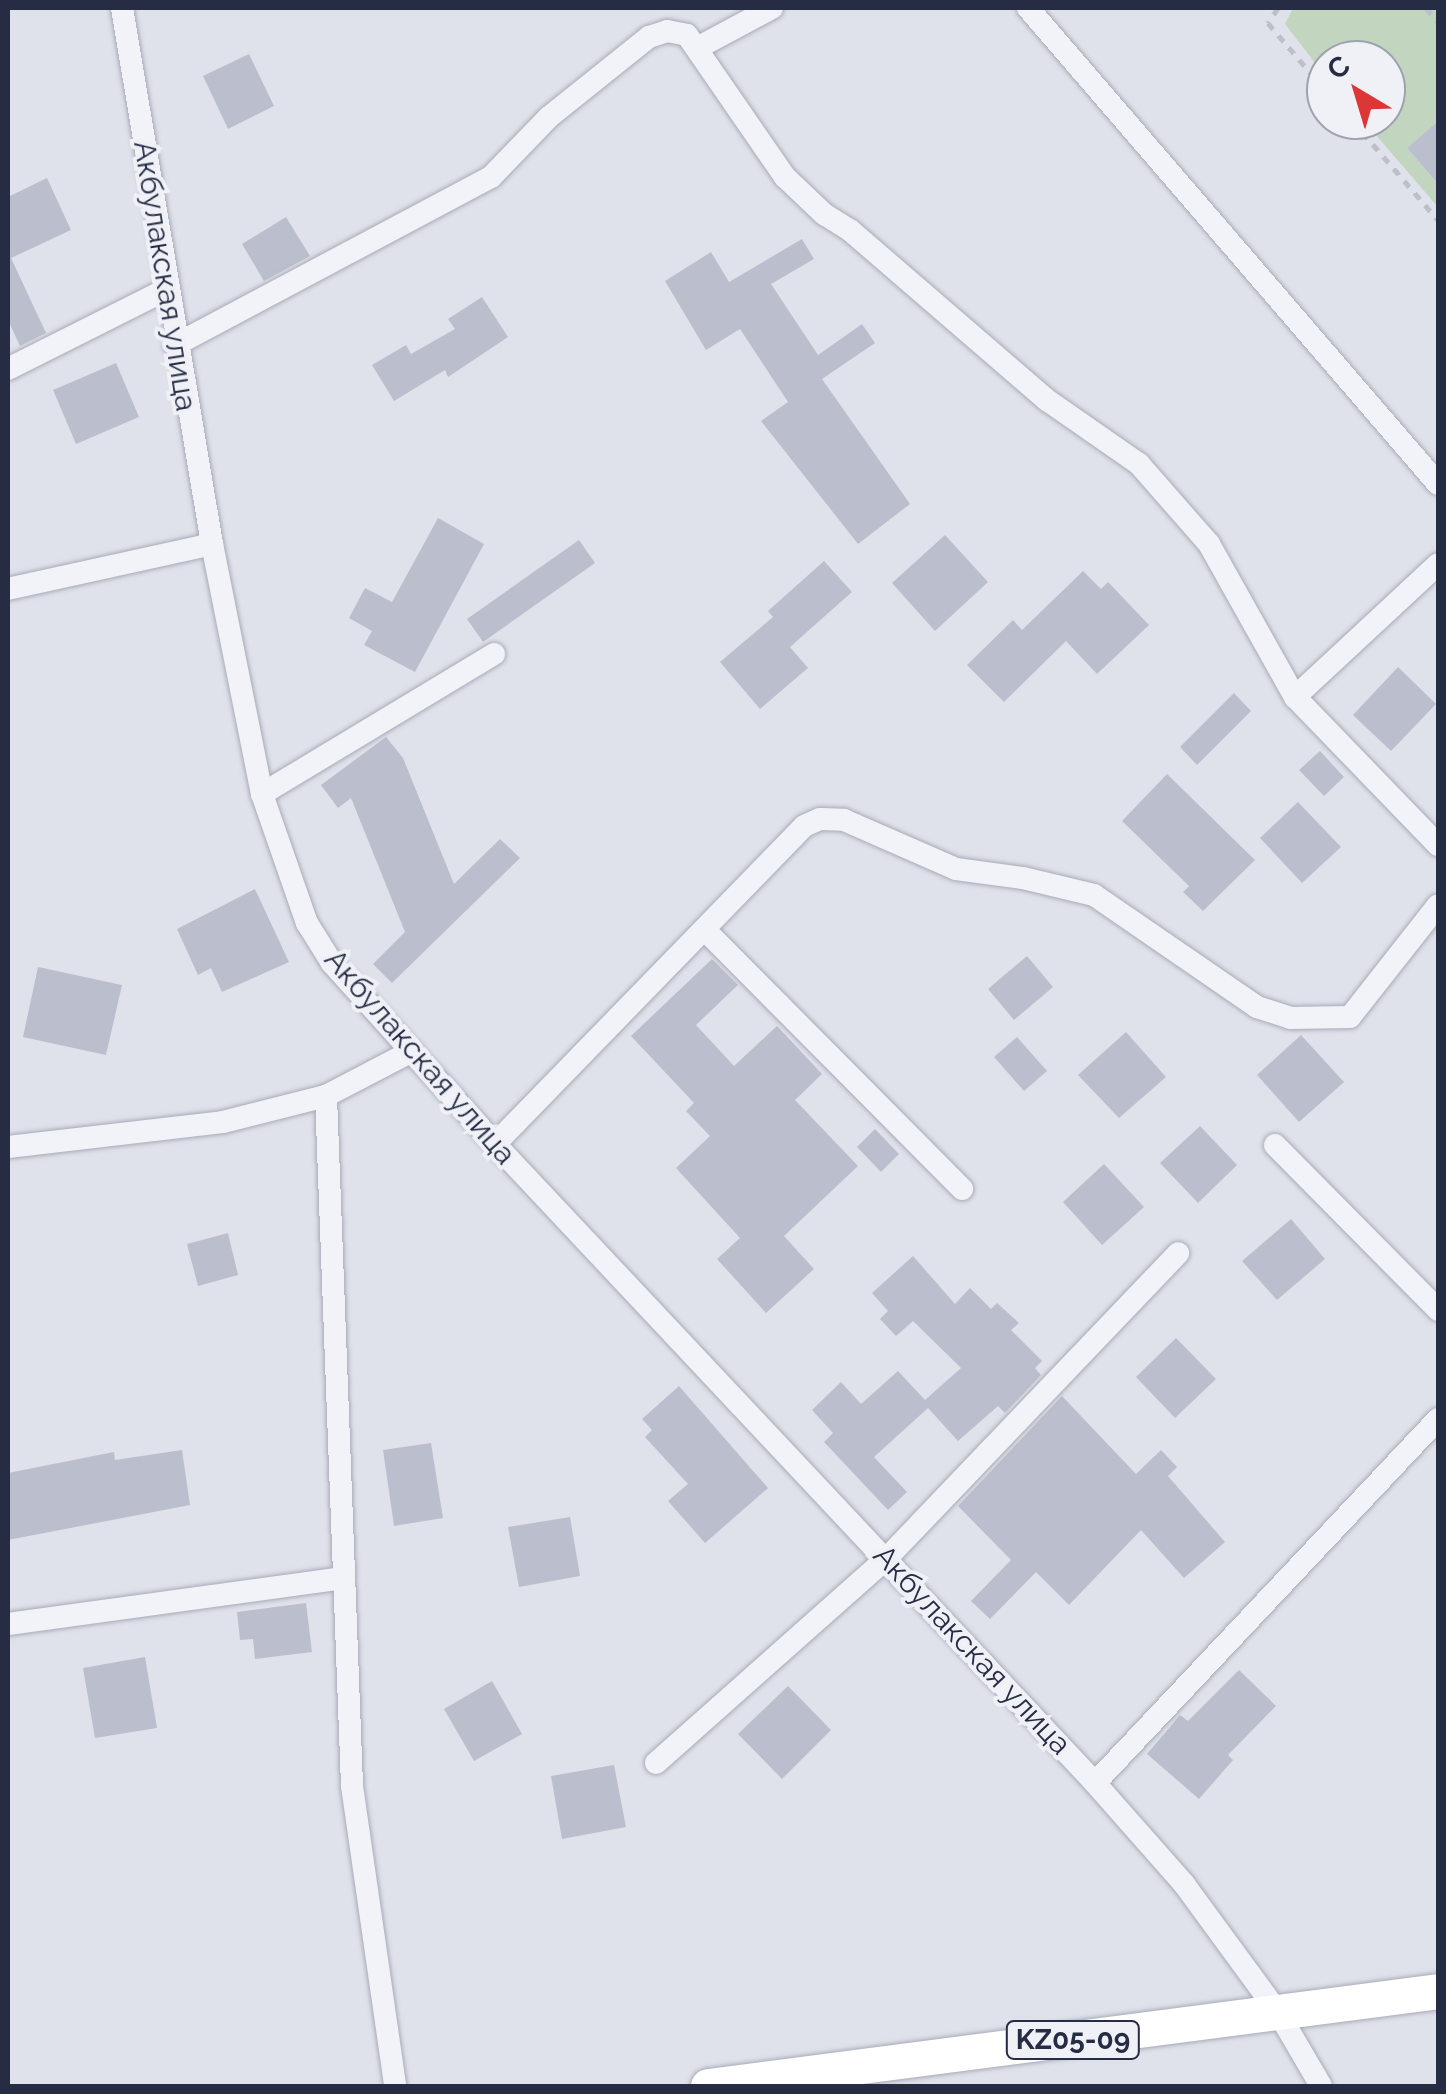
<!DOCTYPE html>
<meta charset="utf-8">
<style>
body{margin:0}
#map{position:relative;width:1446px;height:2094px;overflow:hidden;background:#dfe2ea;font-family:Raleway,sans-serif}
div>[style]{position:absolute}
.green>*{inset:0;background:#c1d5bf}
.building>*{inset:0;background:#bbbfcd}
.path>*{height:5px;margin-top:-2.5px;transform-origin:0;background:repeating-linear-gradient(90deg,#bdbfc9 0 8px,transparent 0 16px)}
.roads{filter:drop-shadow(0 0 2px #a8abb8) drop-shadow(0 0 2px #a8abb8)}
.minor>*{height:22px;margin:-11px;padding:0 11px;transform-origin:11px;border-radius:11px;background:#f2f3f8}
.primary>*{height:35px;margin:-17.5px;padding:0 17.5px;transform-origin:17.5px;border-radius:17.5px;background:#fff}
span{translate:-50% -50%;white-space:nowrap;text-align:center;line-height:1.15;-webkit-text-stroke:8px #eff1f7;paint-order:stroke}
.shield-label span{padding:2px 8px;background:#eff1f7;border:2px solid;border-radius:8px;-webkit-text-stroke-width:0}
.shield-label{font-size:28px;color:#262c43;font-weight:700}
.street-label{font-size:30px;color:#262c43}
.frame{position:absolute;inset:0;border:10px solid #262c43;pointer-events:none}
.north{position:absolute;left:1306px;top:40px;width:100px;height:100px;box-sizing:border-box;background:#eff1f7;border:2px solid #9fa2af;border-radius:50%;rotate:322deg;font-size:28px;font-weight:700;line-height:40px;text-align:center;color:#262c43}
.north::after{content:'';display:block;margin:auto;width:35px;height:45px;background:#dd3637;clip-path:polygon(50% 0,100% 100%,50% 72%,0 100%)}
</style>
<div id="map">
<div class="green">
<i style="clip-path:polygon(1293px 8px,1438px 8px,1438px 121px,1407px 148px,1438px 184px,1438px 207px,1363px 120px,1386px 120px,1386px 60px,1326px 60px,1326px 77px,1285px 24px)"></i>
</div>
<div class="building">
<i style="clip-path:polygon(249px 54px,274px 106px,228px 129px,203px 76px)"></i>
<i style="clip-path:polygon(1438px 121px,1438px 184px,1407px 148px)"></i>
<i style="clip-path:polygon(47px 178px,71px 230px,11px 258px,46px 333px,20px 346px,8px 320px,8px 197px)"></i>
<i style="clip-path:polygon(286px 217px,310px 256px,264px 281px,242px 244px)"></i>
<i style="clip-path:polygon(802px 239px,814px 259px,771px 284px,818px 355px,862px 324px,875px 343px,822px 379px,910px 504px,858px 544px,761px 421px,788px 402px,740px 329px,706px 350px,665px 281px,711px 252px,729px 282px)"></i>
<i style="clip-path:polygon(482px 297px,508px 337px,448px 377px,445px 370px,394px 401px,372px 365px,406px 345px,411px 354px,455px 329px,448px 319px)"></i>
<i style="clip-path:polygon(116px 363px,139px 417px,76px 444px,53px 390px)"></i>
<i style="clip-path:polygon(438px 518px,484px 544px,415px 672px,364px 645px,372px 631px,349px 618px,365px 588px,392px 602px)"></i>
<i style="clip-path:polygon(945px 535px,988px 582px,935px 631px,892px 583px)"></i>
<i style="clip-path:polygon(579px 540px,595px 563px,483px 642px,467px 619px)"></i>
<i style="clip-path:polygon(824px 561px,852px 592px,790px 647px,808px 668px,760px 709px,720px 662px,773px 617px,768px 611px)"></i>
<i style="clip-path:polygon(1083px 571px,1101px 589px,1108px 582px,1149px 625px,1097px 674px,1066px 641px,1004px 702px,967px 665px,1013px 620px,1022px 630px)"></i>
<i style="clip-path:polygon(1398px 667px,1436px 704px,1391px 751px,1353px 715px)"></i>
<i style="clip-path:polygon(1234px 693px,1251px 711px,1197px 765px,1180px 747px)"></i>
<i style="clip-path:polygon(386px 737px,403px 758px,454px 884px,500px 839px,520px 858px,392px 983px,373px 964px,405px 932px,351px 798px,338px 808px,321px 785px)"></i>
<i style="clip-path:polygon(1320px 751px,1344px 777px,1324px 796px,1299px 770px)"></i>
<i style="clip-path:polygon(1167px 774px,1255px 860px,1203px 911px,1183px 892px,1189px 886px,1122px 821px)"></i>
<i style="clip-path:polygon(1298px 802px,1341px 847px,1302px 883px,1260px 838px)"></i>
<i style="clip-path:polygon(255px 889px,289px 962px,222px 992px,211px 968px,198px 975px,177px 929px)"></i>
<i style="clip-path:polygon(1027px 956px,1053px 987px,1014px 1020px,988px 989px)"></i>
<i style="clip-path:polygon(712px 959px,738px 985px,696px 1025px,734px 1066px,777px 1026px,822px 1074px,795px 1100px,858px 1166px,784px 1236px,814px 1269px,766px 1313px,717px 1259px,740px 1238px,676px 1168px,710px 1136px,686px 1111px,694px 1103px,631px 1036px)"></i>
<i style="clip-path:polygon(38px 967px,122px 985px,106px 1055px,23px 1037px)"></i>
<i style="clip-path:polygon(1126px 1032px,1166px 1077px,1119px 1118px,1078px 1075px)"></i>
<i style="clip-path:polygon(1301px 1035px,1344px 1082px,1299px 1122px,1257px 1075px)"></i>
<i style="clip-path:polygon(1017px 1037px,1047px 1071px,1024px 1091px,994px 1057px)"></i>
<i style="clip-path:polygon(1200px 1126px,1237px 1165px,1198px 1203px,1160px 1163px)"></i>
<i style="clip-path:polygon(875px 1129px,899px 1154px,881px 1172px,857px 1147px)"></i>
<i style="clip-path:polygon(1104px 1164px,1144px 1207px,1102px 1245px,1063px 1202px)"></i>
<i style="clip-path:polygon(1291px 1219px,1325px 1259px,1277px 1300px,1242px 1261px)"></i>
<i style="clip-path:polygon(228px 1233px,238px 1275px,198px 1286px,187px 1244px)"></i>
<i style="clip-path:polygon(913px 1256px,955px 1304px,970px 1288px,991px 1309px,997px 1303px,1019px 1323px,1011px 1330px,1042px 1361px,1035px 1368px,1041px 1375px,1005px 1413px,998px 1406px,958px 1441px,928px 1408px,874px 1457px,907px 1492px,888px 1510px,824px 1442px,833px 1433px,812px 1410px,841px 1382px,861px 1404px,898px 1371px,925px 1400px,961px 1368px,913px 1321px,896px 1336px,880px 1319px,888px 1311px,872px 1293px)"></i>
<i style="clip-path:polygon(1176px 1338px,1216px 1379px,1175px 1418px,1136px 1377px)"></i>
<i style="clip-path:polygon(679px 1386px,768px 1488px,705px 1543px,668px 1501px,688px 1484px,645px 1437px,652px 1430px,642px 1419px)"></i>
<i style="clip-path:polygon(1062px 1396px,1136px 1474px,1161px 1450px,1177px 1467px,1168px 1476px,1225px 1542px,1184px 1578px,1141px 1530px,1069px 1605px,1036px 1572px,990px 1619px,971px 1601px,1011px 1560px,958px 1506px)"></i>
<i style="clip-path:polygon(431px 1443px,443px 1518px,394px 1526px,383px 1450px)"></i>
<i style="clip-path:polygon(182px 1450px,190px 1505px,8px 1540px,8px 1473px,114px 1452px,115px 1460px)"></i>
<i style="clip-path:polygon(570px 1517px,580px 1576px,519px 1587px,508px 1527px)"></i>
<i style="clip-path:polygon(306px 1603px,312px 1652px,255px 1659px,253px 1639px,240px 1640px,237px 1612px)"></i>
<i style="clip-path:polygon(145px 1657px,157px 1728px,95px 1738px,83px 1668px)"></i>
<i style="clip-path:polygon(1239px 1670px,1276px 1706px,1228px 1755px,1233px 1760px,1199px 1799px,1147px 1754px,1180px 1715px,1188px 1721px)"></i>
<i style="clip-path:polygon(492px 1681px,522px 1734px,474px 1761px,444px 1709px)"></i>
<i style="clip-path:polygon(788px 1686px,831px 1730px,782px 1779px,738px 1734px)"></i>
<i style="clip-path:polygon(614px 1765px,626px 1827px,562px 1839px,551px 1776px)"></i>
</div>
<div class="path">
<i style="left:1278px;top:8px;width:18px;rotate:124deg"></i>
<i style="left:1268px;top:23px;width:89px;rotate:49.5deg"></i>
<i style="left:1426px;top:8px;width:18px;rotate:49deg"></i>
<i style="left:1352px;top:120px;width:132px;rotate:49.3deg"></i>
</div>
<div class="roads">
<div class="minor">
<i style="left:122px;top:8px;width:544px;rotate:80.47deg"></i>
<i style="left:212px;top:544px;width:255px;rotate:78.7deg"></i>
<i style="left:262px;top:794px;width:137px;rotate:70.8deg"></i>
<i style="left:307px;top:923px;width:47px;rotate:58deg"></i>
<i style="left:332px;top:963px;width:244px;rotate:48deg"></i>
<i style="left:495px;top:1144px;width:877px;rotate:46.8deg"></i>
<i style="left:1095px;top:1783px;width:135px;rotate:48.6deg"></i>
<i style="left:1184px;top:1884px;width:161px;rotate:53.8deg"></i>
<i style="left:1279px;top:2014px;width:83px;rotate:59.7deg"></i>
<i style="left:1028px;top:8px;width:628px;rotate:49.26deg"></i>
<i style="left:697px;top:48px;width:85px;rotate:-28.1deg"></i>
<i style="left:175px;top:345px;width:358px;rotate:-28deg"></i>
<i style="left:491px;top:177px;width:83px;rotate:-46deg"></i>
<i style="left:549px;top:117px;width:128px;rotate:-38.7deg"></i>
<i style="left:649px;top:37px;width:19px;rotate:-18deg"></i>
<i style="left:667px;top:31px;width:20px;rotate:11deg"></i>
<i style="left:687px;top:35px;width:173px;rotate:55.4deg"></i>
<i style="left:785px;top:177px;width:54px;rotate:43.5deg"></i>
<i style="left:824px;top:214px;width:32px;rotate:32deg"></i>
<i style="left:851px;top:231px;width:259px;rotate:40.8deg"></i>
<i style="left:1047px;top:400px;width:112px;rotate:34.8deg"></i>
<i style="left:1139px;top:464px;width:106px;rotate:48.8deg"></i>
<i style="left:1209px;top:544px;width:176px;rotate:60.7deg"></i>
<i style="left:1295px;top:697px;width:206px;rotate:46deg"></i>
<i style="left:8px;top:369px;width:178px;rotate:-26.7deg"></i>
<i style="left:8px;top:589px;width:209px;rotate:-12.4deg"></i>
<i style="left:1295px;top:697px;width:195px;rotate:-42.9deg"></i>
<i style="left:262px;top:794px;width:271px;rotate:-31.1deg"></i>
<i style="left:705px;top:930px;width:365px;rotate:45.2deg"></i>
<i style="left:326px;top:1096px;width:690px;rotate:87.84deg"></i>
<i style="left:352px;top:1786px;width:303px;rotate:81.8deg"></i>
<i style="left:495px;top:1144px;width:443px;rotate:-45.8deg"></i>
<i style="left:804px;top:826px;width:17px;rotate:-24deg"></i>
<i style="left:820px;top:819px;width:24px;rotate:2deg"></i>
<i style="left:844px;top:820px;width:122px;rotate:23.6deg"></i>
<i style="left:956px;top:869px;width:68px;rotate:7.7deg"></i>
<i style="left:1023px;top:878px;width:73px;rotate:13.5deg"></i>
<i style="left:1094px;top:895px;width:198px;rotate:34.5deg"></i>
<i style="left:1257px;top:1007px;width:35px;rotate:18deg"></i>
<i style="left:1290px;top:1018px;width:60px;rotate:-1deg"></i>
<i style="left:1350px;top:1017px;width:142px;rotate:-51.8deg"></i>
<i style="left:1275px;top:1145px;width:232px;rotate:45.3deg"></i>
<i style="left:8px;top:1147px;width:216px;rotate:-6.6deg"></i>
<i style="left:223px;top:1122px;width:106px;rotate:-14.2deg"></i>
<i style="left:326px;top:1096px;width:97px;rotate:-27.6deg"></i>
<i style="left:8px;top:1624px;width:339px;rotate:-7.8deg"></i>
<i style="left:656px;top:1763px;width:307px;rotate:-41.6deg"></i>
<i style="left:886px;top:1559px;width:423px;rotate:-46.3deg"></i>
<i style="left:1095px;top:1783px;width:500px;rotate:-46.7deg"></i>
</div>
<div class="primary">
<i style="left:708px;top:2086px;width:736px;rotate:-7.41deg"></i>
</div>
</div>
<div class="shield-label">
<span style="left:1073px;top:2040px">KZ05-09</span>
</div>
<div class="street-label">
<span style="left:165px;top:276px;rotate:81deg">Акбулакская улица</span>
<span style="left:420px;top:1057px;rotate:49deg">Акбулакская улица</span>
<span style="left:972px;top:1650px;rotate:47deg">Акбулакская улица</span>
</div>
<div class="frame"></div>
<div class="north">С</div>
</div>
